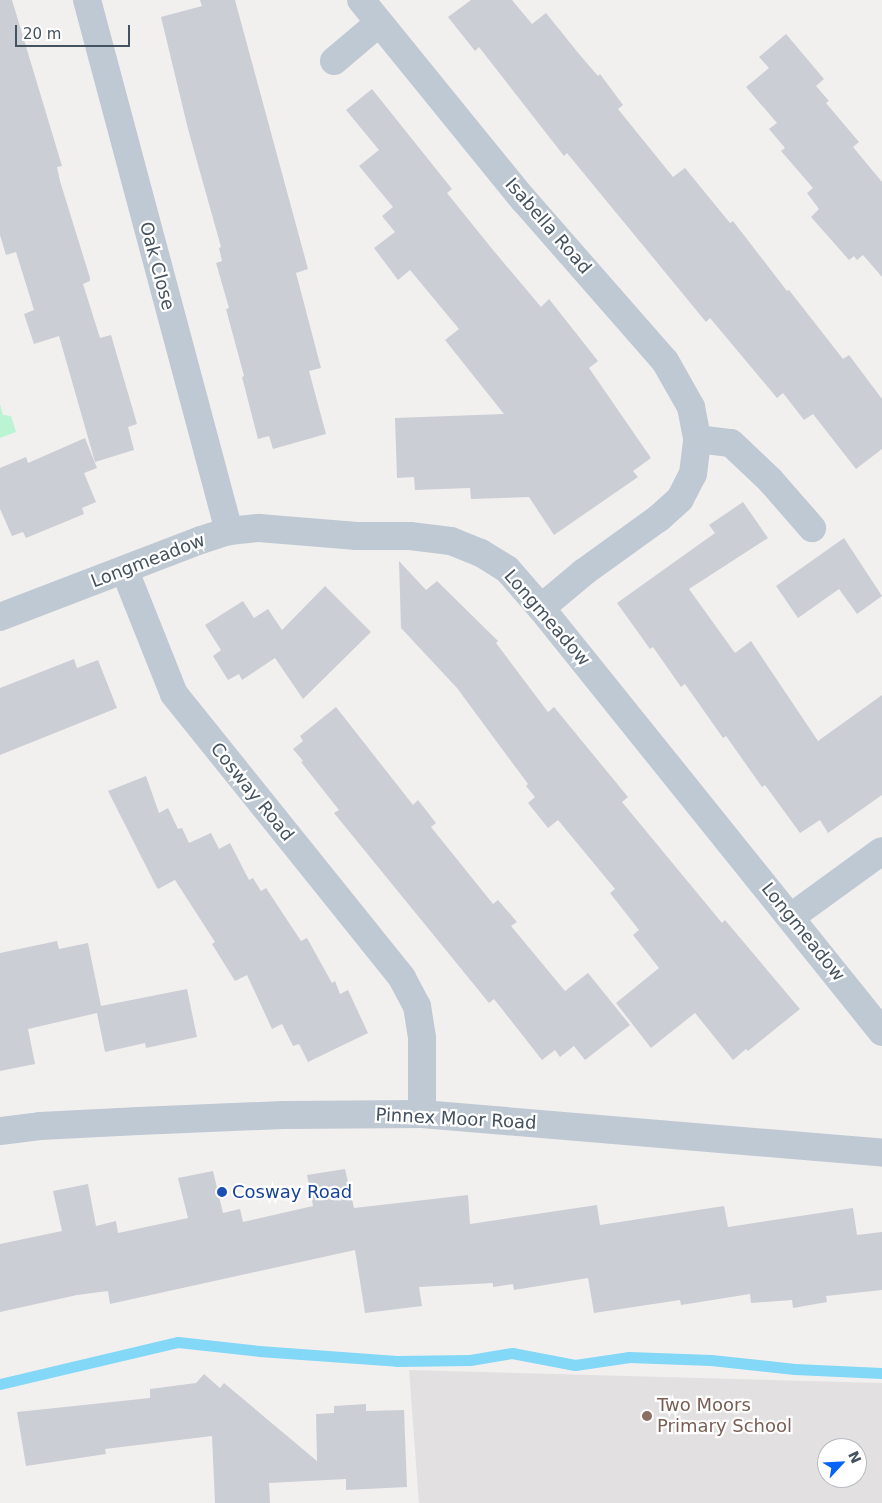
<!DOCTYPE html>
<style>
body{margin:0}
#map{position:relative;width:882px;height:1503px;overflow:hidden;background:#f2efef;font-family:"DejaVu Sans",sans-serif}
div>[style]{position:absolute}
.education>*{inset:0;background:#e3e0e1}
.green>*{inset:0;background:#baf4d3}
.stream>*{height:11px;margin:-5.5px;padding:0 5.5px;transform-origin:5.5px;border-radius:5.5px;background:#82d8f6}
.building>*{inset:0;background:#cbced5}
.street>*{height:28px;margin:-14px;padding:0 14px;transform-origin:14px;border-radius:14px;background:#bfc9d3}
.dots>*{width:14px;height:14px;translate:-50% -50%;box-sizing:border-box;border:2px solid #fff;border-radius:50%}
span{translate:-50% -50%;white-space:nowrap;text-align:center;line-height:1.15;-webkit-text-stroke:4.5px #fff;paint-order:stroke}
.street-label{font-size:18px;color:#45525f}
.transit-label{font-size:18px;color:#164399}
.left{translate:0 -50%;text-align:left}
.education-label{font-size:18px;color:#785e54}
.north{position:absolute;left:817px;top:1438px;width:50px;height:50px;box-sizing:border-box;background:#fff;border:1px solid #b5babf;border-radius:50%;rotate:65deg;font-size:14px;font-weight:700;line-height:20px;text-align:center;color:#45525f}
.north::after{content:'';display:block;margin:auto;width:18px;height:22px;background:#0564f6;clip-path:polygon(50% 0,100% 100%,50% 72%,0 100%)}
.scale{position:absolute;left:15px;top:25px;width:115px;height:22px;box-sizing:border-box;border:2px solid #45525f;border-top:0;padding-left:6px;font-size:15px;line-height:18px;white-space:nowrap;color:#45525f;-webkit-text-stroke:4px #fff;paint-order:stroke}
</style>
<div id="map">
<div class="education">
<i style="clip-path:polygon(evenodd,409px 1370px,882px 1383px,882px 1503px,419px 1503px,409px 1370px,827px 1448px,857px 1448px,857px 1478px,827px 1478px,827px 1448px)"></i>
</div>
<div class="green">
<i style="clip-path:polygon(0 404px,3px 415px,11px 416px,16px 432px,0 438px)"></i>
</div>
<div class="stream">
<i style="left:0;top:1384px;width:183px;rotate:-13.3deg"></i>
<i style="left:178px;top:1342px;width:81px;rotate:6.3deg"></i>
<i style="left:259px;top:1351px;width:138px;rotate:4.1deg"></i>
<i style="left:397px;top:1361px;width:73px;rotate:-0.8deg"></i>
<i style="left:470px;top:1360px;width:43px;rotate:-9.5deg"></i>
<i style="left:512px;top:1353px;width:64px;rotate:10.8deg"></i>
<i style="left:575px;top:1365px;width:55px;rotate:-8.4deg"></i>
<i style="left:629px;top:1357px;width:82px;rotate:2.1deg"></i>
<i style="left:711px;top:1360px;width:84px;rotate:6.1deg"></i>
<i style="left:795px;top:1369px;width:87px;rotate:2.6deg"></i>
</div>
<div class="building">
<i style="clip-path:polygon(0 0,12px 0,62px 166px,57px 167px,60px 181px,90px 278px,90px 281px,83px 284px,100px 338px,111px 335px,137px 424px,128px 427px,134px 450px,95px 462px,59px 336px,34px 344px,24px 314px,34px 310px,16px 252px,6px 255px,0 235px)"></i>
<i style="clip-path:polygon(200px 0,235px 0,308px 269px,296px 273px,321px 368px,309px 371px,326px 434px,273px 449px,269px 436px,258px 439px,242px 377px,244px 376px,226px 309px,229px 308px,216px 263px,222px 261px,219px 248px,221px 247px,188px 129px,161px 17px,202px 6px)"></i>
<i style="clip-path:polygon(471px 0,512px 0,532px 24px,546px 13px,579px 54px,598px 76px,600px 74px,623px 105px,618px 109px,673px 177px,685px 168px,730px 223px,733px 221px,787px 291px,789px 290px,843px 359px,849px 355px,882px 399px,882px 449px,856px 469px,813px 414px,804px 420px,783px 393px,777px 398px,710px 318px,706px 322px,567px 153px,564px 156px,479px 47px,475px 51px,448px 17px)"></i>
<i style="clip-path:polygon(786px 34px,824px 79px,816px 86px,829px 101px,826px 103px,859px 142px,853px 147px,882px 182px,882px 277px,863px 255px,857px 260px,854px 256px,849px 260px,811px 217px,819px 209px,807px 193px,813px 188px,781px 151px,785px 148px,769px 129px,777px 123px,746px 87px,769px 68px,759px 57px)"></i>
<i style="clip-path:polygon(372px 89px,452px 189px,447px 193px,493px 250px,541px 307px,549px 299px,598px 361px,589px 368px,651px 458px,633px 471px,638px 477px,554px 535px,529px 497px,471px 499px,470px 488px,415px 490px,414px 477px,397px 478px,395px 418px,504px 414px,445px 340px,459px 329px,410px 270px,398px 280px,374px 248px,395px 232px,382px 216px,393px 207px,359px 166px,379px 150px,346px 110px)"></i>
<i style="clip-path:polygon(85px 438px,97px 468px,84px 473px,96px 502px,82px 508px,84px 514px,26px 538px,23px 532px,12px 536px,0 509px,0 468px,26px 457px,28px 463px)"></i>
<i style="clip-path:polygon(743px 502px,768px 538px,689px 589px,735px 653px,751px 641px,818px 741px,882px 695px,882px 795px,828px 833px,820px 820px,800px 833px,765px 785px,762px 787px,726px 736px,723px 738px,685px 684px,681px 687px,653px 647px,650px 649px,617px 603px,715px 533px,709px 525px)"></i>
<i style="clip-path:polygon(844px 538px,882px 596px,857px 614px,839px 589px,798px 618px,776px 586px)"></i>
<i style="clip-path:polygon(399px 561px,426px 590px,437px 581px,498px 641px,496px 643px,548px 712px,554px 707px,628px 797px,622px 802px,722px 923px,725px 920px,800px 1009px,748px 1051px,746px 1049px,733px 1060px,695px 1013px,651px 1048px,616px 1003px,659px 968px,633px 935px,639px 930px,610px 893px,615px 889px,558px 820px,548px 828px,528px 803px,535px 797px,526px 786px,528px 784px,457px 688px,401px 628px)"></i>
<i style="clip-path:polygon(325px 586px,371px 632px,303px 699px,275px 658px,242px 680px,239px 674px,228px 680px,213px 656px,221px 650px,205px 625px,243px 601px,254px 618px,268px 609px,282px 630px)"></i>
<i style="clip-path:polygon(74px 659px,77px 668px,98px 660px,117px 708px,0 755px,0 688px)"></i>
<i style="clip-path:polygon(336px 707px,413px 805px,418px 800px,436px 823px,431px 827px,493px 904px,498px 900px,517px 922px,511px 926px,565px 991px,588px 973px,630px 1025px,585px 1060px,574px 1046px,560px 1057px,555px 1050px,542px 1060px,494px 999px,489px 1003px,334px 813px,339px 810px,301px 762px,303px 761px,293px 749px,303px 741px,300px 736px)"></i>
<i style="clip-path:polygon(146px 776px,159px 813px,168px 808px,178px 829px,182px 828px,189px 843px,211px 833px,219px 849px,230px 843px,249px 880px,253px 878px,261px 891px,266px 888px,301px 941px,307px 938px,332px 983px,335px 981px,340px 994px,348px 990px,368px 1033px,308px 1062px,299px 1044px,293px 1046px,282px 1024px,272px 1029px,247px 975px,235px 981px,212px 944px,215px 942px,175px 880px,158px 889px,156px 886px,108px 791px)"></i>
<i style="clip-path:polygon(57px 941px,59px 949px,88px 943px,101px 1006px,187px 989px,197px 1037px,146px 1048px,145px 1043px,105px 1052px,97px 1013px,28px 1029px,35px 1064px,0 1071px,0 953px)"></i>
<i style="clip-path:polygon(345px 1169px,354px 1208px,468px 1195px,470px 1224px,597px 1205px,600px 1225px,724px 1206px,728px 1227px,853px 1208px,857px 1235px,882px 1232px,882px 1290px,826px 1296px,827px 1302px,793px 1308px,792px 1300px,751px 1303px,750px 1294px,681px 1305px,680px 1300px,594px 1313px,588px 1278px,514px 1290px,513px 1284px,493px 1287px,493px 1283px,419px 1287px,422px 1306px,365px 1313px,355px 1250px,110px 1304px,108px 1291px,77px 1295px,0 1312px,0 1244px,62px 1231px,53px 1191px,88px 1184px,96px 1226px,116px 1221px,118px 1233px,188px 1218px,178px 1178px,213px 1171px,223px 1213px,240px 1209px,243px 1222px,313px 1206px,307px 1175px)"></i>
<i style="clip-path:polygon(204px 1374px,220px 1388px,224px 1383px,317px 1461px,316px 1414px,334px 1413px,334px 1406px,366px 1404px,366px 1411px,404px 1410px,407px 1487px,346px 1490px,346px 1479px,269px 1483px,270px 1503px,215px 1503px,212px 1436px,105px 1449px,106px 1454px,26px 1466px,17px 1412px,150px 1398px,150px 1389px,196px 1383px)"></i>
</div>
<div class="street">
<i style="left:87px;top:0;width:550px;rotate:75.03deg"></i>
<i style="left:361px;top:0;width:257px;rotate:50.9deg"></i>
<i style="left:523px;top:199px;width:215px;rotate:48.8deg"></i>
<i style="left:665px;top:361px;width:53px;rotate:60.5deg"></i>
<i style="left:691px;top:407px;width:33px;rotate:79deg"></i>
<i style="left:697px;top:439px;width:34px;rotate:7deg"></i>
<i style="left:731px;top:443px;width:54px;rotate:43.5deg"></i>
<i style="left:770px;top:480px;width:64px;rotate:48.8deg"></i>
<i style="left:334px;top:61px;width:59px;rotate:-40.2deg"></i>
<i style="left:125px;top:571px;width:132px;rotate:68.3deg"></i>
<i style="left:174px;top:694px;width:364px;rotate:51.2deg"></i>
<i style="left:402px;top:978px;width:32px;rotate:62deg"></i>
<i style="left:417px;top:1006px;width:32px;rotate:81deg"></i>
<i style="left:422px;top:1038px;width:76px;rotate:90deg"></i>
<i style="left:541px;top:608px;width:56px;rotate:-39.9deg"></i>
<i style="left:584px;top:572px;width:92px;rotate:-35.8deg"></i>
<i style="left:659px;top:518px;width:28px;rotate:-42deg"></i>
<i style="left:680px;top:499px;width:28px;rotate:-63deg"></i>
<i style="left:693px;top:474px;width:35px;rotate:-83deg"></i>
<i style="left:0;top:617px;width:215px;rotate:-21deg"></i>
<i style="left:201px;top:540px;width:29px;rotate:-18deg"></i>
<i style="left:229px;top:531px;width:30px;rotate:-6deg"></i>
<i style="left:259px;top:528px;width:98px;rotate:4.7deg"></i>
<i style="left:357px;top:536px;width:53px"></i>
<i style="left:410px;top:536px;width:41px;rotate:7deg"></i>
<i style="left:451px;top:541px;width:32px;rotate:22deg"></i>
<i style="left:481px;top:553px;width:31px;rotate:32deg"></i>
<i style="left:507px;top:569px;width:52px;rotate:48.9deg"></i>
<i style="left:541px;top:608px;width:544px;rotate:51.19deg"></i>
<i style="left:791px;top:917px;width:112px;rotate:-36deg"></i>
<i style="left:0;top:1131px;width:40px;rotate:-7.1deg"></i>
<i style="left:40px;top:1126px;width:99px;rotate:-2.9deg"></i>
<i style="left:139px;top:1121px;width:145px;rotate:-2.4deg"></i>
<i style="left:284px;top:1115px;width:138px;rotate:-0.4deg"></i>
<i style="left:422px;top:1114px;width:462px;rotate:4.8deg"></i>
</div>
<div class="dots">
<i style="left:222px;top:1192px;background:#1a4fb4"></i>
<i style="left:647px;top:1416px;background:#8d6e63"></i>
</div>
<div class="street-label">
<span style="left:548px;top:226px;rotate:49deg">Isabella Road</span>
<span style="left:157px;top:266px;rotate:75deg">Oak Close</span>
<span style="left:148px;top:561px;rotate:-21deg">Longmeadow</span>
<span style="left:547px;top:618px;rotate:49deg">Longmeadow</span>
<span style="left:252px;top:792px;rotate:51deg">Cosway Road</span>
<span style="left:803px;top:932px;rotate:51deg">Longmeadow</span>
<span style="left:456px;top:1119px;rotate:3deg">Pinnex Moor Road</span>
</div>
<div class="transit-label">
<span class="left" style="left:232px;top:1192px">Cosway Road</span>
</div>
<div class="education-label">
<span class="left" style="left:657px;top:1416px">Two Moors<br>Primary School</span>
</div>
<div class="north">N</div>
<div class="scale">20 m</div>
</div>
